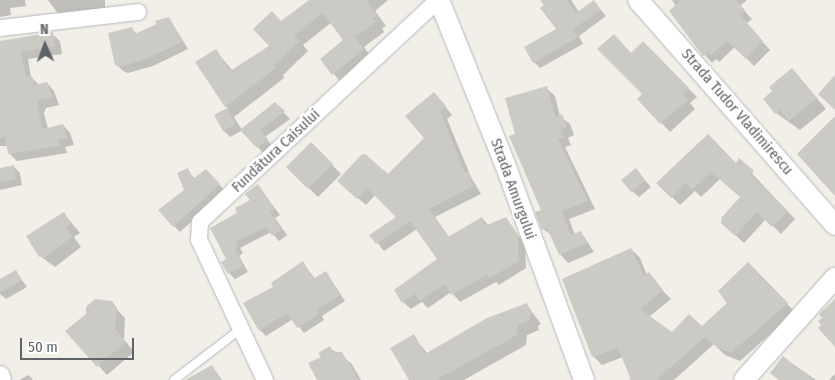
<!DOCTYPE html>
<meta charset="utf-8">
<style>
body{margin:0}
#map{position:relative;width:835px;height:380px;overflow:hidden;background:#f1efe8;font-family:"Fira Sans Condensed",sans-serif}
div>[style]{position:absolute}
.shadow>*{inset:0;background:#0003}
.building>*{inset:0;background:#cccac5}
.roads{filter:drop-shadow(0 0 1px #b5b8bc) drop-shadow(0 0 1px #b5b8bc)}
.service>*{height:8px;margin:-4px;padding:0 4px;transform-origin:4px;border-radius:4px;background:#fff}
.minor>*{height:16px;margin:-8px;padding:0 8px;transform-origin:8px;border-radius:8px;background:#fff}
.tertiary>*{height:20px;margin:-10px;padding:0 10px;transform-origin:10px;border-radius:10px;background:#fff}
span{translate:-50% -50%;white-space:nowrap;text-align:center;line-height:1.15;-webkit-text-stroke:5px #fff;paint-order:stroke}
.street-label{font-size:15px;color:#5f6368}
.north{position:absolute;left:20px;top:20px;width:50px;height:50px;-webkit-text-stroke:4px #fff;paint-order:stroke;rotate:358deg;font-size:14px;font-weight:700;line-height:20px;text-align:center;color:#5f6368}
.north::after{content:'';display:block;margin:auto;width:18px;height:22px;background:#5f6368;clip-path:polygon(50% 0,100% 100%,50% 72%,0 100%)}
.scale{position:absolute;left:20px;top:338px;width:114px;height:22px;box-sizing:border-box;border:2px solid #5f6368;border-top:0;padding-left:6px;font-size:15px;line-height:18px;white-space:nowrap;color:#5f6368;-webkit-text-stroke:4px #fff;paint-order:stroke}
</style>
<div id="map">
<div class="shadow">
<i style="clip-path:polygon(0 0,25px 0,26px 6px,10px 8px,11px 15px,0 17px)"></i>
<i style="clip-path:polygon(48px 0,105px 0,105px 12px,59px 15px)"></i>
<i style="clip-path:polygon(311px 0,388px 0,375px 11px,386px 26px,382px 28px,384px 32px,364px 47px,373px 59px,342px 84px,322px 59px,345px 40px,332px 22px,303px 45px,308px 51px,283px 75px,284px 78px,234px 117px,242px 130px,275px 103px,290px 119px,265px 137px,273px 147px,264px 154px,243px 130px,230px 137px,224px 131px,215px 116px,228px 109px,197px 63px,216px 51px,233px 71px,271px 46px,281px 23px)"></i>
<i style="clip-path:polygon(542px 0,571px 0,579px 12px,594px 2px,606px 16px,579px 36px,583px 44px,540px 68px,534px 62px,558px 30px)"></i>
<i style="clip-path:polygon(672px 0,747px 0,740px 6px,752px 19px,746px 24px,770px 50px,754px 66px,735px 47px,719px 62px,716px 59px,712px 63px,691px 40px,694px 37px)"></i>
<i style="clip-path:polygon(169px 18px,188px 49px,153px 66px,128px 73px,123px 71px,116px 64px,131px 28px,137px 34px)"></i>
<i style="clip-path:polygon(52px 34px,60px 41px,62px 54px,28px 59px,31px 77px,39px 85px,47px 83px,54px 91px,59px 105px,46px 108px,44px 113px,48px 129px,63px 125px,70px 133px,74px 145px,65px 147px,67px 153px,17px 161px,10px 154px,8px 146px,0 146px,0 42px)"></i>
<i style="clip-path:polygon(643px 43px,697px 97px,690px 103px,695px 109px,670px 132px,639px 99px,644px 94px,632px 55px)"></i>
<i style="clip-path:polygon(792px 69px,826px 109px,800px 130px,776px 113px)"></i>
<i style="clip-path:polygon(546px 88px,555px 96px,560px 116px,570px 124px,574px 135px,568px 138px,571px 145px,565px 147px,595px 209px,569px 219px,575px 235px,581px 232px,594px 252px,568px 263px,560px 254px,553px 236px,543px 229px,542px 211px,516px 134px)"></i>
<i style="clip-path:polygon(441px 101px,452px 115px,447px 119px,471px 177px,481px 194px,435px 217px,449px 237px,482px 218px,489px 226px,505px 219px,525px 244px,526px 268px,499px 285px,496px 282px,460px 302px,451px 292px,428px 308px,422px 302px,411px 309px,403px 302px,438px 260px,417px 229px,384px 251px,371px 235px,398px 217px,375px 195px,366px 205px,346px 188px,388px 175px,425px 138px)"></i>
<i style="clip-path:polygon(311px 144px,341px 174px,318px 197px,287px 167px)"></i>
<i style="clip-path:polygon(739px 160px,795px 219px,781px 234px,766px 219px,744px 243px,731px 231px,742px 198px,720px 179px,701px 197px,695px 191px,680px 205px,658px 183px,736px 164px)"></i>
<i style="clip-path:polygon(13px 166px,20px 173px,22px 185px,0 190px,0 169px)"></i>
<i style="clip-path:polygon(187px 170px,195px 179px,212px 177px,225px 191px,180px 232px,174px 226px,186px 190px)"></i>
<i style="clip-path:polygon(642px 177px,651px 187px,639px 197px,632px 191px)"></i>
<i style="clip-path:polygon(258px 186px,280px 215px,275px 218px,287px 235px,279px 241px,271px 232px,240px 248px,243px 253px,239px 256px,248px 272px,235px 279px,229px 273px,228px 260px,239px 213px,251px 201px)"></i>
<i style="clip-path:polygon(64px 214px,80px 233px,74px 237px,81px 247px,55px 267px,40px 256px)"></i>
<i style="clip-path:polygon(631px 249px,640px 258px,647px 275px,671px 299px,649px 317px,672px 334px,702px 327px,728px 304px,748px 264px,795px 312px,740px 361px,725px 355px,714px 344px,674px 380px,628px 380px,632px 379px,623px 357px,602px 365px,594px 357px,563px 280px)"></i>
<i style="clip-path:polygon(303px 263px,315px 279px,326px 272px,345px 301px,322px 316px,324px 320px,304px 333px,293px 319px,266px 336px,260px 330px,274px 287px)"></i>
<i style="clip-path:polygon(15px 271px,27px 287px,6px 299px,0 294px,0 280px)"></i>
<i style="clip-path:polygon(111px 303px,125px 318px,124px 339px,134px 352px,107px 375px,67px 331px)"></i>
<i style="clip-path:polygon(527px 305px,541px 324px,538px 326px,539px 330px,527px 335px,526px 345px,464px 380px,411px 380px,413px 336px,428px 354px)"></i>
<i style="clip-path:polygon(330px 348px,351px 363px,361px 380px,320px 380px,322px 358px)"></i>
<i style="clip-path:polygon(784px 358px,816px 380px,779px 380px,772px 373px)"></i>
<i style="clip-path:polygon(212px 366px,222px 380px,188px 380px)"></i>
<i style="clip-path:polygon(835px 374px,835px 380px,829px 380px)"></i>
<i style="clip-path:polygon(29px 375px,33px 380px,19px 380px)"></i>
</div>
<div class="building">
<i style="clip-path:polygon(309px 0,366px 0,377px 16px,373px 18px,376px 22px,355px 37px,364px 49px,332px 75px,320px 59px,343px 40px,323px 13px,294px 35px,300px 41px,274px 65px,276px 68px,225px 107px,195px 62px,216px 49px,230px 71px,269px 46px,253px 29px,272px 11px,281px 21px)"></i>
<i style="clip-path:polygon(540px 0,566px 0,576px 13px,594px 0,601px 10px,573px 29px,578px 37px,533px 63px,524px 47px,556px 29px,540px 8px,544px 5px)"></i>
<i style="clip-path:polygon(681px 0,736px 0,745px 10px,740px 15px,763px 41px,746px 59px,727px 41px,711px 55px,708px 52px,703px 56px,669px 11px)"></i>
<i style="clip-path:polygon(169px 17px,182px 42px,146px 59px,120px 67px,115px 65px,108px 33px,132px 27px,135px 34px,157px 24px,155px 21px)"></i>
<i style="clip-path:polygon(53px 32px,55px 46px,21px 52px,26px 77px,32px 76px,34px 85px,47px 82px,52px 97px,39px 100px,37px 105px,43px 129px,63px 124px,67px 138px,58px 140px,60px 146px,8px 154px,5px 137px,0 138px,0 41px)"></i>
<i style="clip-path:polygon(614px 34px,631px 53px,643px 41px,689px 88px,683px 94px,688px 100px,660px 124px,637px 99px,642px 94px,597px 49px)"></i>
<i style="clip-path:polygon(792px 68px,817px 98px,789px 121px,780px 110px,775px 114px,763px 99px,772px 91px,769px 87px)"></i>
<i style="clip-path:polygon(835px 75px,835px 110px,818px 94px)"></i>
<i style="clip-path:polygon(547px 86px,555px 117px,562px 114px,567px 127px,561px 129px,564px 137px,558px 139px,588px 201px,562px 211px,571px 235px,581px 231px,587px 243px,559px 255px,547px 228px,542px 230px,535px 212px,541px 210px,509px 136px,515px 134px,505px 98px)"></i>
<i style="clip-path:polygon(434px 92px,446px 106px,440px 111px,465px 173px,468px 172px,474px 186px,429px 209px,448px 237px,482px 217px,485px 226px,506px 217px,518px 235px,519px 261px,490px 278px,487px 275px,451px 295px,445px 284px,420px 301px,415px 294px,402px 303px,394px 290px,437px 259px,410px 221px,376px 244px,369px 235px,396px 217px,367px 188px,357px 199px,337px 181px,361px 155px,365px 154px,388px 174px,424px 138px,405px 116px)"></i>
<i style="clip-path:polygon(275px 102px,285px 111px,260px 130px,268px 139px,257px 148px,240px 130px)"></i>
<i style="clip-path:polygon(227px 108px,236px 124px,223px 131px,214px 115px)"></i>
<i style="clip-path:polygon(835px 116px,835px 196px,797px 154px)"></i>
<i style="clip-path:polygon(708px 134px,736px 163px,739px 158px,754px 171px,751px 175px,788px 211px,772px 227px,757px 212px,735px 236px,721px 223px,722px 217px,740px 197px,711px 172px,692px 190px,686px 183px,671px 198px,656px 183px)"></i>
<i style="clip-path:polygon(311px 142px,333px 164px,308px 189px,286px 167px)"></i>
<i style="clip-path:polygon(14px 165px,16px 179px,0 182px,0 168px)"></i>
<i style="clip-path:polygon(188px 168px,193px 179px,206px 169px,220px 184px,173px 227px,158px 210px,184px 190px,177px 173px)"></i>
<i style="clip-path:polygon(636px 168px,645px 180px,631px 192px,621px 180px)"></i>
<i style="clip-path:polygon(258px 184px,275px 209px,270px 212px,282px 229px,272px 236px,266px 227px,235px 242px,238px 247px,235px 249px,243px 266px,228px 274px,221px 262px,226px 259px,210px 228px,237px 213px,235px 208px,250px 200px,245px 194px)"></i>
<i style="clip-path:polygon(64px 212px,71px 223px,66px 227px,72px 237px,44px 258px,42px 255px,39px 257px,26px 236px)"></i>
<i style="clip-path:polygon(631px 248px,644px 276px,649px 272px,663px 290px,640px 309px,672px 332px,689px 314px,702px 326px,727px 303px,718px 291px,748px 262px,788px 303px,731px 353px,715px 346px,705px 337px,656px 380px,631px 380px,618px 348px,592px 357px,562px 279px)"></i>
<i style="clip-path:polygon(303px 261px,313px 279px,326px 271px,340px 295px,317px 310px,319px 314px,297px 328px,287px 313px,259px 331px,243px 303px,273px 287px,271px 283px)"></i>
<i style="clip-path:polygon(16px 270px,22px 280px,0 293px,0 279px)"></i>
<i style="clip-path:polygon(95px 299px,112px 301px,117px 308px,115px 329px,126px 342px,97px 367px,65px 331px,86px 314px,86px 307px)"></i>
<i style="clip-path:polygon(835px 299px,835px 347px,818px 328px,821px 325px,818px 321px,822px 318px,819px 314px)"></i>
<i style="clip-path:polygon(527px 303px,532px 314px,529px 316px,530px 320px,518px 325px,517px 335px,436px 380px,409px 380px,390px 348px,414px 334px,425px 354px,487px 318px)"></i>
<i style="clip-path:polygon(330px 346px,333px 352px,342px 352px,359px 380px,317px 380px,308px 363px,321px 357px,318px 353px)"></i>
<i style="clip-path:polygon(783px 356px,813px 380px,779px 380px,770px 373px)"></i>
<i style="clip-path:polygon(212px 365px,220px 380px,185px 380px)"></i>
</div>
<div class="roads">
<div class="service">
<i style="left:174px;top:380px;width:86px;rotate:-37.4deg"></i>
</div>
<div class="minor">
<i style="left:0;top:28px;width:139px;rotate:-6.6deg"></i>
<i style="left:265px;top:380px;width:155px;rotate:-115.2deg"></i>
<i style="left:199px;top:240px;width:18px;rotate:-87deg"></i>
<i style="left:200px;top:222px;width:325px;rotate:-43deg"></i>
</div>
<div class="tertiary">
<i style="left:439px;top:0;width:177px;rotate:68.1deg"></i>
<i style="left:505px;top:164px;width:230px;rotate:69.9deg"></i>
<i style="left:638px;top:0;width:299px;rotate:48.8deg"></i>
<i style="left:0;top:376px;width:4px;rotate:76deg"></i>
<i style="left:744px;top:380px;width:137px;rotate:-48.3deg"></i>
</div>
</div>
<div class="street-label">
<span style="left:737px;top:112px;rotate:49deg">Strada Tudor Vladimirescu</span>
<span style="left:276px;top:151px;rotate:-43deg">Fundătura Caisului</span>
<span style="left:513px;top:189px;rotate:70deg">Strada Amurgului</span>
</div>
<div class="north">N</div>
<div class="scale">50 m</div>
</div>
